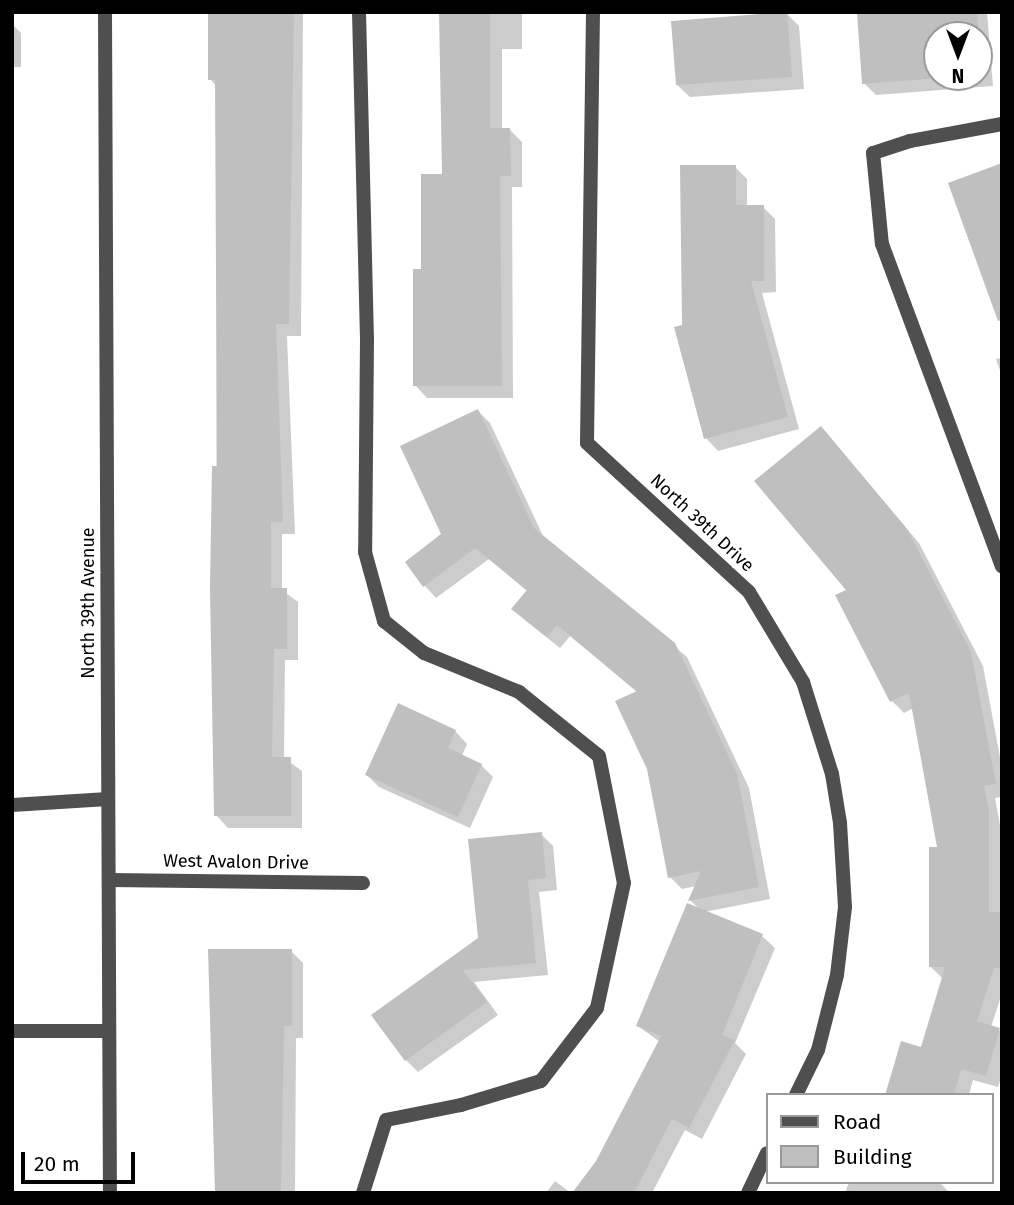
<!DOCTYPE html>
<style>
body{margin:0}
#map{position:relative;width:1014px;height:1205px;overflow:hidden;background:#fff;font-family:"Fira Sans",sans-serif}
div>[style]{position:absolute}
.shadow>*{inset:0;background:#0003}
.building>*{inset:0;background:#bfbfbf}
.service>*{height:14px;margin:-7px;padding:0 7px;transform-origin:7px;border-radius:7px;background:#4f4f4f}
.minor>*{height:14px;margin:-7px;padding:0 7px;transform-origin:7px;border-radius:7px;background:#4f4f4f}
.tertiary>*{height:14px;margin:-7px;padding:0 7px;transform-origin:7px;border-radius:7px;background:#4f4f4f}
span{translate:-50% -50%;white-space:nowrap;text-align:center;line-height:1.15;-webkit-text-stroke:5px #fff;paint-order:stroke}
.street-label{font-size:18px;color:#000}
.frame{position:absolute;inset:0;border:14px solid #000;pointer-events:none}
.legend{position:absolute;left:766px;top:1093px;width:228px;height:91px;box-sizing:border-box;background:#fff;border:2px solid #999;margin:0;padding:9px 12px;list-style:none;font-size:21px;color:#000}
.legend li{display:flex;align-items:center;gap:14px;height:35px}
.legend b{width:35px;border:2px solid #999}
.north{position:absolute;left:923px;top:21px;width:70px;height:70px;box-sizing:border-box;background:#fff;border:2px solid #999;border-radius:50%;rotate:180deg;font-size:19px;font-weight:700;line-height:28px;text-align:center;color:#000}
.north::after{content:'';display:block;margin:auto;width:24px;height:32px;background:#000;clip-path:polygon(50% 0,100% 100%,50% 72%,0 100%)}
.scale{position:absolute;left:21px;top:1152px;width:114px;height:32px;box-sizing:border-box;border:4px solid #000;border-top:0;padding-left:9px;font-size:21px;line-height:24px;white-space:nowrap;color:#000;-webkit-text-stroke:5px #fff;paint-order:stroke}
</style>
<div id="map">
<div class="shadow">
<i style="clip-path:polygon(210px 12px,303px 12px,301px 336px,287px 336px,295px 534px,282px 534px,282px 590px,298px 602px,298px 660px,285px 660px,284px 758px,302px 771px,302px 828px,228px 828px,216px 815px,217px 87px,210px 79px)"></i>
<i style="clip-path:polygon(443px 12px,522px 12px,522px 49px,502px 49px,502px 130px,510px 130px,522px 142px,522px 187px,512px 187px,513px 398px,427px 398px,415px 385px,422px 271px,444px 175px)"></i>
<i style="clip-path:polygon(evenodd,859px 12px,987px 12px,993px 86px,876px 95px,864px 83px,859px 12px,937px 35px,979px 35px,979px 77px,937px 77px,937px 35px)"></i>
<i style="clip-path:polygon(787px 14px,799px 26px,804px 89px,690px 97px,677px 85px)"></i>
<i style="clip-path:polygon(12px 24px,21px 33px,21px 67px,12px 67px)"></i>
<i style="clip-path:polygon(735px 167px,747px 179px,747px 207px,763px 207px,775px 219px,776px 292px,762px 293px,799px 429px,718px 451px,706px 438px,676px 328px,684px 326px)"></i>
<i style="clip-path:polygon(1002px 358px,1002px 376px,996px 359px)"></i>
<i style="clip-path:polygon(478px 411px,490px 423px,544px 538px,687px 657px,749px 788px,770px 899px,704px 912px,762px 936px,775px 948px,735px 1043px,746px 1054px,702px 1139px,685px 1130px,652px 1193px,574px 1193px,597px 1162px,660px 1042px,638px 1026px,700px 910px,690px 900px,696px 886px,682px 889px,670px 877px,638px 693px,570px 636px,560px 648px,526px 621px,514px 609px,528px 592px,489px 559px,436px 598px,424px 585px,444px 535px)"></i>
<i style="clip-path:polygon(833px 441px,919px 543px,983px 666px,1002px 768px,1002px 797px,995px 798px,1000px 825px,1002px 993px,991px 1027px,1002px 1032px,1002px 1075px,998px 1087px,973px 1080px,969px 1095px,887px 1095px,922px 1049px,943px 979px,930px 966px,940px 848px,914px 708px,904px 713px,892px 701px,849px 590px)"></i>
<i style="clip-path:polygon(455px 731px,467px 744px,462px 756px,481px 765px,493px 777px,470px 828px,379px 787px,367px 775px)"></i>
<i style="clip-path:polygon(541px 834px,553px 846px,557px 890px,539px 892px,548px 975px,474px 982px,498px 1015px,418px 1072px,406px 1060px)"></i>
<i style="clip-path:polygon(210px 951px,291px 951px,303px 963px,303px 1038px,296px 1038px,295px 1193px,216px 1193px)"></i>
<i style="clip-path:polygon(555px 1181px,571px 1193px,546px 1193px)"></i>
<i style="clip-path:polygon(849px 1182px,939px 1182px,949px 1192px,845px 1193px)"></i>
</div>
<div class="building">
<i style="clip-path:polygon(208px 12px,294px 12px,289px 324px,276px 324px,283px 522px,271px 522px,271px 588px,287px 588px,287px 649px,274px 649px,272px 757px,291px 757px,291px 816px,214px 816px,210px 588px,212px 466px,217px 466px,215px 80px,208px 80px)"></i>
<i style="clip-path:polygon(439px 12px,490px 12px,490px 128px,510px 128px,511px 176px,500px 176px,502px 386px,413px 386px,413px 269px,421px 269px,421px 174px,442px 174px)"></i>
<i style="clip-path:polygon(787px 12px,792px 77px,676px 85px,671px 21px)"></i>
<i style="clip-path:polygon(857px 12px,977px 12px,978px 35px,937px 35px,937px 77px,951px 77px,862px 84px)"></i>
<i style="clip-path:polygon(1002px 163px,1002px 320px,998px 321px,948px 183px)"></i>
<i style="clip-path:polygon(680px 165px,736px 165px,736px 205px,764px 205px,764px 281px,751px 281px,788px 417px,704px 439px,674px 327px,682px 325px)"></i>
<i style="clip-path:polygon(478px 409px,534px 528px,675px 643px,737px 774px,759px 887px,688px 901px,701px 871px,668px 878px,647px 769px,615px 701px,637px 691px,557px 625px,547px 637px,511px 609px,527px 590px,475px 548px,423px 587px,405px 562px,441px 534px,400px 446px)"></i>
<i style="clip-path:polygon(821px 426px,907px 529px,971px 652px,996px 784px,984px 786px,989px 811px,989px 912px,1002px 912px,1002px 968px,994px 968px,977px 1021px,1000px 1028px,986px 1076px,961px 1069px,954px 1095px,885px 1095px,901px 1041px,921px 1047px,945px 967px,929px 967px,929px 847px,937px 847px,909px 693px,890px 702px,835px 595px,846px 590px,754px 481px)"></i>
<i style="clip-path:polygon(398px 703px,456px 730px,448px 748px,482px 764px,458px 817px,365px 775px)"></i>
<i style="clip-path:polygon(542px 832px,546px 878px,528px 880px,536px 963px,463px 970px,487px 1002px,405px 1061px,371px 1015px,478px 938px,468px 839px)"></i>
<i style="clip-path:polygon(687px 903px,763px 934px,722px 1035px,735px 1040px,689px 1128px,672px 1119px,634px 1193px,572px 1193px,596px 1161px,661px 1036px,636px 1026px)"></i>
<i style="clip-path:polygon(208px 949px,292px 949px,292px 1026px,284px 1026px,281px 1193px,215px 1193px)"></i>
</div>
<div class="service">
<i style="left:359px;top:12px;width:327px;rotate:88.6deg"></i>
<i style="left:367px;top:339px;width:213px;rotate:90.5deg"></i>
<i style="left:365px;top:552px;width:72px;rotate:74.6deg"></i>
<i style="left:384px;top:621px;width:51px;rotate:38.7deg"></i>
<i style="left:424px;top:653px;width:103px;rotate:22.3deg"></i>
<i style="left:519px;top:692px;width:102px;rotate:38.7deg"></i>
<i style="left:599px;top:756px;width:129px;rotate:78.9deg"></i>
<i style="left:624px;top:883px;width:128px;rotate:102.2deg"></i>
<i style="left:597px;top:1008px;width:92px;rotate:127.5deg"></i>
<i style="left:541px;top:1081px;width:84px;rotate:163.3deg"></i>
<i style="left:461px;top:1105px;width:76px;rotate:168.7deg"></i>
<i style="left:386px;top:1120px;width:77px;rotate:107.5deg"></i>
<i style="left:1002px;top:124px;width:94px;rotate:169.5deg"></i>
<i style="left:910px;top:141px;width:39px;rotate:162deg"></i>
<i style="left:873px;top:153px;width:91px;rotate:84.4deg"></i>
<i style="left:882px;top:244px;width:344px;rotate:69.6deg"></i>
<i style="left:12px;top:805px;width:96px;rotate:-3.6deg"></i>
</div>
<div class="minor">
<i style="left:593px;top:12px;width:431px;rotate:90.8deg"></i>
<i style="left:587px;top:443px;width:220px;rotate:42.6deg"></i>
<i style="left:749px;top:592px;width:105px;rotate:59deg"></i>
<i style="left:803px;top:682px;width:96px;rotate:72.5deg"></i>
<i style="left:832px;top:774px;width:50px;rotate:80.7deg"></i>
<i style="left:840px;top:823px;width:84px;rotate:86.6deg"></i>
<i style="left:845px;top:907px;width:68px;rotate:96.7deg"></i>
<i style="left:837px;top:975px;width:77px;rotate:104.2deg"></i>
<i style="left:818px;top:1050px;width:50px;rotate:116.1deg"></i>
<i style="left:109px;top:880px;width:254px;rotate:0.7deg"></i>
<i style="left:12px;top:1031px;width:97px"></i>
<i style="left:748px;top:1193px;width:44px;rotate:-64.6deg"></i>
</div>
<div class="tertiary">
<i style="left:105px;top:12px;width:1181px;rotate:89.76deg"></i>
</div>
<div class="street-label">
<span style="left:702px;top:523px;rotate:43deg">North 39th Drive</span>
<span style="left:88px;top:603px;rotate:-90deg">North 39th Avenue</span>
<span style="left:236px;top:862px;rotate:1deg">West Avalon Drive</span>
</div>
<div class="frame"></div>
<ul class="legend">
<li><b style="height:9px;background:#4f4f4f"></b>Road</li>
<li><b style="height:19px;background:#bfbfbf"></b>Building</li>
</ul>
<div class="north">N</div>
<div class="scale">20 m</div>
</div>
